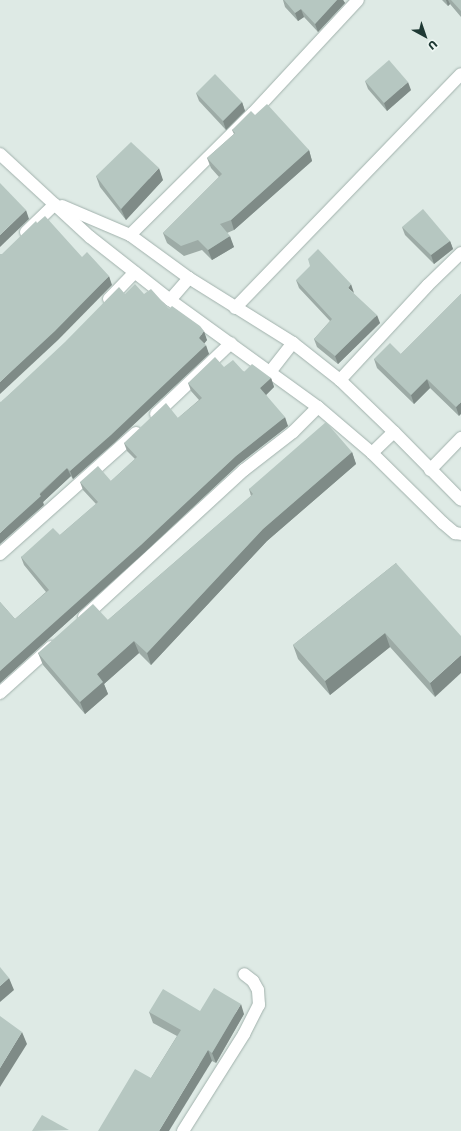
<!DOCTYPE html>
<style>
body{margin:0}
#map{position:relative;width:461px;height:1131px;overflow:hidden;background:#deeae5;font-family:"Golos Text",sans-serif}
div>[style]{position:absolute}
.roads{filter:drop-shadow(0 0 1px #a1b1ac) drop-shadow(0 0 1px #a1b1ac)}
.service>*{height:12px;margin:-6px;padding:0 6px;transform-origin:6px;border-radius:6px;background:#fff}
.minor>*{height:12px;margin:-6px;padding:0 6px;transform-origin:6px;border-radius:6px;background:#fff}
.wall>*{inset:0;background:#9daba6}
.shaded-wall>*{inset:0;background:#7f8b87}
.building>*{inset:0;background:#b6c7c1}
span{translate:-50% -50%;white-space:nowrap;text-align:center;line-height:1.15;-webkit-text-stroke:3px #eef7f3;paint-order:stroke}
.north{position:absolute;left:405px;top:16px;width:40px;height:40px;-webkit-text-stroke:3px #eef7f3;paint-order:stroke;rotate:140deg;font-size:11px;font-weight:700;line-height:16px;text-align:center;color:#1f3934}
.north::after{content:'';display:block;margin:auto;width:14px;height:18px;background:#1f3934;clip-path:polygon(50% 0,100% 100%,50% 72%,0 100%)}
</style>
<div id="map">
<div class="roads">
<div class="service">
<i style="left:183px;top:1131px;width:115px;rotate:-57.8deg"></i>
<i style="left:244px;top:1034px;width:33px;rotate:-63deg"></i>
<i style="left:259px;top:1005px;width:15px;rotate:-94deg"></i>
<i style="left:258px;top:990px;width:10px;rotate:-119deg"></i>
<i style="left:253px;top:981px;width:11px;rotate:-142deg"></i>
</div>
<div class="minor">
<i style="left:0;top:154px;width:122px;rotate:42.7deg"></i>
<i style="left:90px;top:237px;width:102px;rotate:38.2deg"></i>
<i style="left:170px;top:300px;width:183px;rotate:35.9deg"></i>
<i style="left:318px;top:407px;width:71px;rotate:40.4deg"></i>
<i style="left:372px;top:453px;width:100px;rotate:44.6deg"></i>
<i style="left:443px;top:523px;width:16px;rotate:40deg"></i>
<i style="left:455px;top:533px;width:6px;rotate:9deg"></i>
<i style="left:62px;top:206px;width:74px;rotate:23.1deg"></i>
<i style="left:130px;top:235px;width:73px;rotate:36.1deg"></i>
<i style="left:189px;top:278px;width:123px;rotate:32deg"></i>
<i style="left:293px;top:343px;width:60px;rotate:38.2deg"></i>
<i style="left:340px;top:380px;width:75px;rotate:43.9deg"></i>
<i style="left:394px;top:432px;width:95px;rotate:45.4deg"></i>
<i style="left:26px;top:232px;width:40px;rotate:-44deg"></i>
<i style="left:130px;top:235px;width:173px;rotate:-44.8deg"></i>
<i style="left:253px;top:113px;width:154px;rotate:-47.1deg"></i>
<i style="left:109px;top:299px;width:37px;rotate:-46deg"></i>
<i style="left:170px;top:300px;width:29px;rotate:-49deg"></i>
<i style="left:235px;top:308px;width:325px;rotate:-46deg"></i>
<i style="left:270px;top:372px;width:37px;rotate:-52deg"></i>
<i style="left:340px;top:380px;width:129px;rotate:-47.2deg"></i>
<i style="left:428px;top:285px;width:46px;rotate:-44.1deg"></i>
<i style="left:156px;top:414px;width:103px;rotate:-43.4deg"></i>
<i style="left:372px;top:453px;width:30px;rotate:-44deg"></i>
<i style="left:430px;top:470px;width:45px;rotate:-45.9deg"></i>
<i style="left:0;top:554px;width:182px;rotate:-41.7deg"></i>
<i style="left:84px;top:617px;width:217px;rotate:-42.6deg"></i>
<i style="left:244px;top:470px;width:62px;rotate:-37.8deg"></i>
<i style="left:293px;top:432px;width:35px;rotate:-45deg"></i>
<i style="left:0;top:693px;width:69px;rotate:-42deg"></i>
</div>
</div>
<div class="wall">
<i style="clip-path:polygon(283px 0,343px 0,345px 3px,318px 32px,304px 17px,298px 21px,285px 7px)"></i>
<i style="clip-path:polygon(442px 0,461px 0,461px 17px,450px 4px,448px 6px)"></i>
<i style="clip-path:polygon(365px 81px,411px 90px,387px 111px,368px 89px)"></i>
<i style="clip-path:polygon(196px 93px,242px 102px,245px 111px,226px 130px,199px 101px)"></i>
<i style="clip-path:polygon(255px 115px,309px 150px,312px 161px,234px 230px,227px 233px,234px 247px,212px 260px,202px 250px,184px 256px,167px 243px,163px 233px,219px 177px,211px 168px,207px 158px,234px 134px,232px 130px)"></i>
<i style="clip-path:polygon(96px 176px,163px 180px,126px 220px,100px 187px)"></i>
<i style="clip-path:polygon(402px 227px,450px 241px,453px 249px,434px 264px,405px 235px)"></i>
<i style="clip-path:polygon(296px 280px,353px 293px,380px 323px,338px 364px,317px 347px,314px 339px,330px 321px,299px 288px)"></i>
<i style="clip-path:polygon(125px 294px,144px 294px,169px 309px,207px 340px,204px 344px,209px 354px,114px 443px,73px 479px,71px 476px,43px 502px,44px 505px,2px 401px)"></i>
<i style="clip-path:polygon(461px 294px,459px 416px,430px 388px,414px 404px,377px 368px,374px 359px,401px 354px)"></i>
<i style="clip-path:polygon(224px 367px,271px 378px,274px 387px,266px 395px,288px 426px,239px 464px,144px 553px,0 683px,0 602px,15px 619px,46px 592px,24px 565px,21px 557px,60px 535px,96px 504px,83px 490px,80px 482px,111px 481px,135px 459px,127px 451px,124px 443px,178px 418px,199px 400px,191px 391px,188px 383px)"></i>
<i style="clip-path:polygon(352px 452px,356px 464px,267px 541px,151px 665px,139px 653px,104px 684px,108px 694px,85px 714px,43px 665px,38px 653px,108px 620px,251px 496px,249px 489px)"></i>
<i style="clip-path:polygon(396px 563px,435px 697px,390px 647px,330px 695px,298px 659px,293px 645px)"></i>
<i style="clip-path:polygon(200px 1011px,244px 1014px,216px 1063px,212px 1061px,151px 1078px,177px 1036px,153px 1023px,149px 1012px)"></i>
</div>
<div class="shaded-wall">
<i style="clip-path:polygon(337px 0,343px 0,345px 3px,318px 32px,315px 24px)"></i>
<i style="clip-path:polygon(446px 0,448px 0,450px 4px,448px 6px)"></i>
<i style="clip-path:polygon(301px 9px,304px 17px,298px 21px,295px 13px)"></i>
<i style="clip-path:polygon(408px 82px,411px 90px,387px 111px,384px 103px)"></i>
<i style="clip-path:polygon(242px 102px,245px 111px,226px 130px,223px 121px)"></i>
<i style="clip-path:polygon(309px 150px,312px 161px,234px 230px,231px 220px)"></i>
<i style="clip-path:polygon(159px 168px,163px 180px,126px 220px,121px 209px)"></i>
<i style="clip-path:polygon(26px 210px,29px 219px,0 247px,0 235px)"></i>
<i style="clip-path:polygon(230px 236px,234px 247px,212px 260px,208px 250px)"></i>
<i style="clip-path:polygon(450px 241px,453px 249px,434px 264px,431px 255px)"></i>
<i style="clip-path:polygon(109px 276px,112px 285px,58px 340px,0 394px,0 382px)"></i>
<i style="clip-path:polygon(351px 284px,354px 293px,348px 288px)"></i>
<i style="clip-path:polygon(377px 315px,380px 323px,338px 364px,335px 356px)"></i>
<i style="clip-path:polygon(204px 331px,207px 340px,202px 346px,199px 338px)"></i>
<i style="clip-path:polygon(206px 345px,209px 354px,114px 443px,73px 479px,70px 471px)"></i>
<i style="clip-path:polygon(271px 378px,274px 387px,264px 397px,260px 388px)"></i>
<i style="clip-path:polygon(427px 379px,430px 388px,414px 404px,411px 395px)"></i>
<i style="clip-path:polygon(461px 402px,461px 414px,459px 416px,456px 407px)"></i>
<i style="clip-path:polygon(285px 417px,288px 426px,239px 464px,144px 553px,0 683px,0 671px,236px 456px)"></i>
<i style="clip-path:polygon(352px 452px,356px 464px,267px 541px,151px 665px,147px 653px,263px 529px)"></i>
<i style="clip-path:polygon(67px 468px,71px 476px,43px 502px,44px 505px,0 544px,0 533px)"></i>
<i style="clip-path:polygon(385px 633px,390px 647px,330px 695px,325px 681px)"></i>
<i style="clip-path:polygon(134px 641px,139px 653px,104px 684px,108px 694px,85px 714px,80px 702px,97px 674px)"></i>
<i style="clip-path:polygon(461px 655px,461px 673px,435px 697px,430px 683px)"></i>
<i style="clip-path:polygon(9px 978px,14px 990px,0 1002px,0 986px)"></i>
<i style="clip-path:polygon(241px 1004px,244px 1014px,216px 1063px,212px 1053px)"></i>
<i style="clip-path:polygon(22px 1032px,27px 1044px,0 1087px,0 1068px)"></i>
<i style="clip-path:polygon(208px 1050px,212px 1061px,169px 1131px,159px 1131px)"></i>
</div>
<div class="building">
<i style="clip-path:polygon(284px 0,337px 0,315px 24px,301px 9px,295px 13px)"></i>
<i style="clip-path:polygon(451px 0,461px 0,461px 11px)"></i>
<i style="clip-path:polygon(389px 60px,408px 82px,384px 103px,365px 81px)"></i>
<i style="clip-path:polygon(215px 74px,242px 102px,223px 121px,196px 93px)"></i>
<i style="clip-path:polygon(267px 104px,309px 150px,231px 220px,220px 224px,230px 236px,208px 250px,198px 240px,181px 246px,163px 233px,222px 174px,207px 158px,235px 133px,232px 130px,251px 111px,255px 115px)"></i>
<i style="clip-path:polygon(131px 142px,159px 168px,121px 209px,96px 176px)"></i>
<i style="clip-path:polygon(0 183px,26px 210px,0 235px)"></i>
<i style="clip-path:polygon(423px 209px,450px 241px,431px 255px,402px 227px)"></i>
<i style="clip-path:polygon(45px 216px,82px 257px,87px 252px,109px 276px,55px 331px,0 382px,0 254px,2px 254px,36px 221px,37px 223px)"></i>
<i style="clip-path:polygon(318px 249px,351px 284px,348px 288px,377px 315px,335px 356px,314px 339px,332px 319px,296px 280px,310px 266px,308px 259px)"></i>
<i style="clip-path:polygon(135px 284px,144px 294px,151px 289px,169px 309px,172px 306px,200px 326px,204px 331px,199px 338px,206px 345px,111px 435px,70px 471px,67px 468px,39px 494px,41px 496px,0 533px,0 402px,2px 401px,65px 342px,119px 287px,125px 294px)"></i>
<i style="clip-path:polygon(461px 294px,461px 402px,456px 407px,427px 379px,411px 395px,374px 359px,390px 343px,401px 354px)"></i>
<i style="clip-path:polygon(215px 357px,224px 367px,233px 360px,244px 372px,252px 364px,271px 378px,260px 388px,285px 417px,236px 456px,141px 545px,0 671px,0 602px,15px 619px,49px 590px,21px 557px,53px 528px,60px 535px,98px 502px,80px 482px,98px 466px,111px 481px,137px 457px,124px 443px,166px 403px,178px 418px,202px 398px,188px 383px)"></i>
<i style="clip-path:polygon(326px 422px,352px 452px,263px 529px,147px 653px,134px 641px,97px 674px,103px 682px,80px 702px,38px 653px,93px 604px,108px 620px,253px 494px,249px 489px)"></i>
<i style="clip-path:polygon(396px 563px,461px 636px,461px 655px,430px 683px,385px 633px,325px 681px,293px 645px)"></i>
<i style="clip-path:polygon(0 967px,9px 978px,0 986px)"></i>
<i style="clip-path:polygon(214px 988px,241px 1004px,212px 1053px,208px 1050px,159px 1131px,98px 1131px,135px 1069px,151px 1078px,181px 1030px,149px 1012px,163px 989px,200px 1011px)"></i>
<i style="clip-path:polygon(0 1016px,22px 1032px,0 1068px)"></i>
<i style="clip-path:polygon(42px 1115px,69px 1130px,32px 1131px)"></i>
</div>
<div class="north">U</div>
</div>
